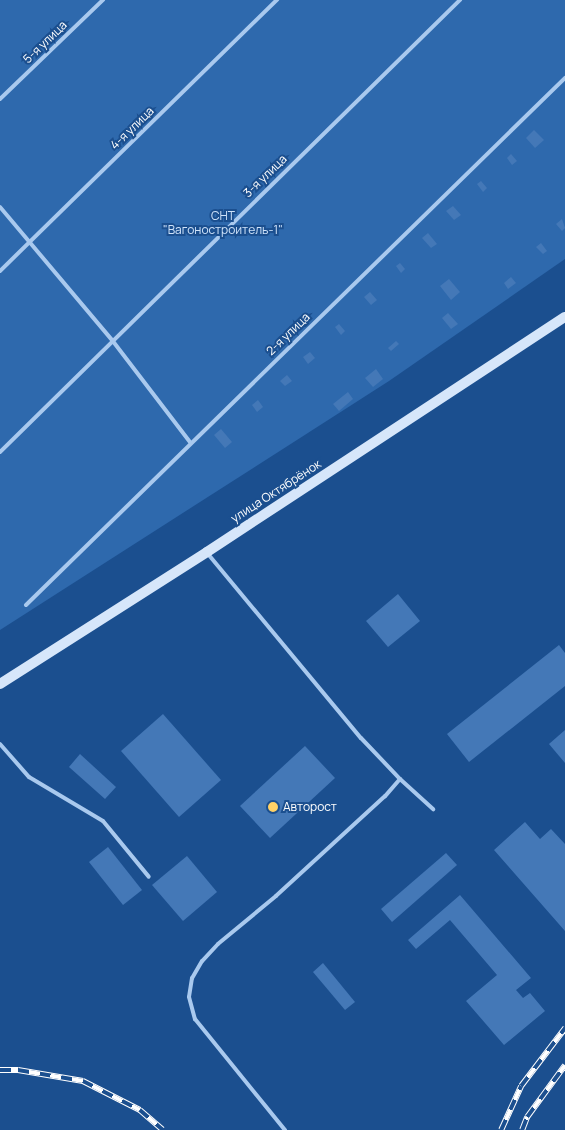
<!DOCTYPE html>
<meta charset="utf-8">
<style>
body{margin:0}
#map{position:relative;width:565px;height:1130px;overflow:hidden;background:#1b4f8f;font-family:Manrope,sans-serif}
div>[style]{position:absolute}
.green>*{inset:0;background:#2e69ad}
.building>*{inset:0;background:#4478b7}
.lane>*{height:4px;margin:-2px;padding:0 2px;transform-origin:2px;border-radius:2px;background:#a9c9ee}
.secondary>*{height:10px;margin:-5px;padding:0 5px;transform-origin:5px;border-radius:5px;background:#d6e6fa}
.rail>*{height:5.5px;margin-top:-2.75px;transform-origin:0;background:repeating-linear-gradient(90deg,#1b4f8f 0 11px,#fff 0 22px);box-sizing:border-box;border-block:1px solid #fff}
.dots>*{width:14px;height:14px;translate:-50% -50%;box-sizing:border-box;border:2px solid #1b4f8f;border-radius:50%}
span{translate:-50% -50%;white-space:nowrap;text-align:center;line-height:1.15;-webkit-text-stroke:4px #1b4f8f;paint-order:stroke}
.street-label{font-size:12px;color:#fff}
.park-label{font-size:12px;color:#cfe3fa}
.poi-label{font-size:12px;color:#fff}
.left{translate:0 -50%;text-align:left}
</style>
<div id="map">
<div class="green">
<i style="clip-path:polygon(0 0,565px 0,565px 259px,389px 381px,0 630px)"></i>
</div>
<div class="building">
<i style="clip-path:polygon(534px 130px,544px 140px,535px 148px,526px 138px)"></i>
<i style="clip-path:polygon(511px 154px,517px 161px,512px 165px,507px 158px)"></i>
<i style="clip-path:polygon(481px 181px,487px 188px,483px 192px,477px 184px)"></i>
<i style="clip-path:polygon(453px 206px,461px 215px,454px 220px,446px 211px)"></i>
<i style="clip-path:polygon(562px 219px,565px 228px,562px 231px,556px 224px)"></i>
<i style="clip-path:polygon(428px 233px,437px 244px,431px 248px,422px 238px)"></i>
<i style="clip-path:polygon(541px 243px,547px 251px,543px 254px,536px 247px)"></i>
<i style="clip-path:polygon(400px 263px,405px 269px,401px 273px,396px 266px)"></i>
<i style="clip-path:polygon(511px 277px,516px 283px,508px 289px,504px 283px)"></i>
<i style="clip-path:polygon(449px 279px,460px 292px,451px 300px,440px 286px)"></i>
<i style="clip-path:polygon(370px 292px,377px 300px,371px 305px,364px 297px)"></i>
<i style="clip-path:polygon(448px 313px,458px 324px,451px 329px,442px 318px)"></i>
<i style="clip-path:polygon(339px 324px,345px 331px,341px 335px,335px 327px)"></i>
<i style="clip-path:polygon(396px 341px,399px 344px,391px 351px,388px 348px)"></i>
<i style="clip-path:polygon(310px 352px,315px 358px,308px 364px,303px 357px)"></i>
<i style="clip-path:polygon(376px 369px,383px 379px,373px 387px,365px 378px)"></i>
<i style="clip-path:polygon(287px 375px,292px 381px,285px 386px,280px 381px)"></i>
<i style="clip-path:polygon(348px 392px,353px 399px,339px 411px,333px 404px)"></i>
<i style="clip-path:polygon(258px 400px,263px 407px,257px 412px,252px 405px)"></i>
<i style="clip-path:polygon(221px 429px,232px 442px,225px 448px,214px 435px)"></i>
<i style="clip-path:polygon(398px 594px,420px 621px,388px 647px,366px 621px)"></i>
<i style="clip-path:polygon(559px 645px,565px 653px,565px 686px,469px 762px,447px 734px)"></i>
<i style="clip-path:polygon(163px 714px,221px 780px,179px 817px,121px 751px)"></i>
<i style="clip-path:polygon(565px 730px,565px 763px,549px 744px)"></i>
<i style="clip-path:polygon(305px 746px,335px 778px,270px 838px,240px 806px)"></i>
<i style="clip-path:polygon(80px 754px,116px 787px,105px 799px,69px 767px)"></i>
<i style="clip-path:polygon(525px 822px,540px 839px,551px 829px,565px 844px,565px 931px,494px 850px)"></i>
<i style="clip-path:polygon(108px 847px,142px 890px,123px 905px,89px 862px)"></i>
<i style="clip-path:polygon(446px 853px,457px 865px,392px 922px,381px 909px)"></i>
<i style="clip-path:polygon(187px 856px,217px 892px,183px 921px,152px 885px)"></i>
<i style="clip-path:polygon(460px 895px,531px 978px,516px 990px,523px 998px,530px 993px,545px 1011px,504px 1045px,466px 1001px,497px 975px,450px 920px,416px 949px,408px 940px)"></i>
<i style="clip-path:polygon(323px 963px,355px 1002px,345px 1010px,313px 972px)"></i>
</div>
<div class="lane">
<i style="left:0;top:99px;width:143px;rotate:-43.9deg"></i>
<i style="left:0;top:207px;width:174px;rotate:49.9deg"></i>
<i style="left:112px;top:340px;width:128px;rotate:52.6deg"></i>
<i style="left:0;top:271px;width:388px;rotate:-44.4deg"></i>
<i style="left:0;top:452px;width:645px;rotate:-44.5deg"></i>
<i style="left:208px;top:554px;width:239px;rotate:50.3deg"></i>
<i style="left:361px;top:738px;width:57px;rotate:46.4deg"></i>
<i style="left:400px;top:779px;width:23px;rotate:131deg"></i>
<i style="left:385px;top:796px;width:148px;rotate:137.5deg"></i>
<i style="left:276px;top:896px;width:75px;rotate:140.4deg"></i>
<i style="left:218px;top:944px;width:23px;rotate:133deg"></i>
<i style="left:202px;top:961px;width:20px;rotate:120deg"></i>
<i style="left:192px;top:978px;width:19px;rotate:99deg"></i>
<i style="left:189px;top:997px;width:23px;rotate:75deg"></i>
<i style="left:195px;top:1019px;width:143px;rotate:51deg"></i>
<i style="left:26px;top:605px;width:754px;rotate:-44.36deg"></i>
<i style="left:0;top:744px;width:44px;rotate:48.7deg"></i>
<i style="left:29px;top:777px;width:86px;rotate:30.7deg"></i>
<i style="left:103px;top:821px;width:72px;rotate:50.6deg"></i>
<i style="left:400px;top:779px;width:45px;rotate:42.3deg"></i>
</div>
<div class="secondary">
<i style="left:0;top:684px;width:246px;rotate:-32.5deg"></i>
<i style="left:207px;top:552px;width:428px;rotate:-33.3deg"></i>
</div>
<div class="rail">
<i style="left:0;top:1070px;width:18px"></i>
<i style="left:18px;top:1070px;width:66px;rotate:9.6deg"></i>
<i style="left:83px;top:1081px;width:64px;rotate:27deg"></i>
<i style="left:140px;top:1110px;width:30px;rotate:41deg"></i>
<i style="left:501px;top:1130px;width:48px;rotate:-65.6deg"></i>
<i style="left:521px;top:1086px;width:73px;rotate:-52.8deg"></i>
<i style="left:522px;top:1130px;width:14px;rotate:-69deg"></i>
<i style="left:527px;top:1117px;width:64px;rotate:-53.8deg"></i>
</div>
<div class="dots">
<i style="left:273px;top:807px;background:#ffd166"></i>
</div>
<div class="street-label">
<span style="left:45px;top:42px;rotate:-44deg">5-я улица</span>
<span style="left:132px;top:128px;rotate:-44deg">4-я улица</span>
<span style="left:265px;top:176px;rotate:-44deg">3-я улица</span>
<span style="left:288px;top:334px;rotate:-44deg">2-я улица</span>
<span style="left:276px;top:491px;rotate:-33deg">улица Октябрёнок</span>
</div>
<div class="park-label">
<span style="left:223px;top:223px">СНТ<br>"Вагоностроитель-1"</span>
</div>
<div class="poi-label">
<span class="left" style="left:283px;top:807px">Авторост</span>
</div>
</div>
